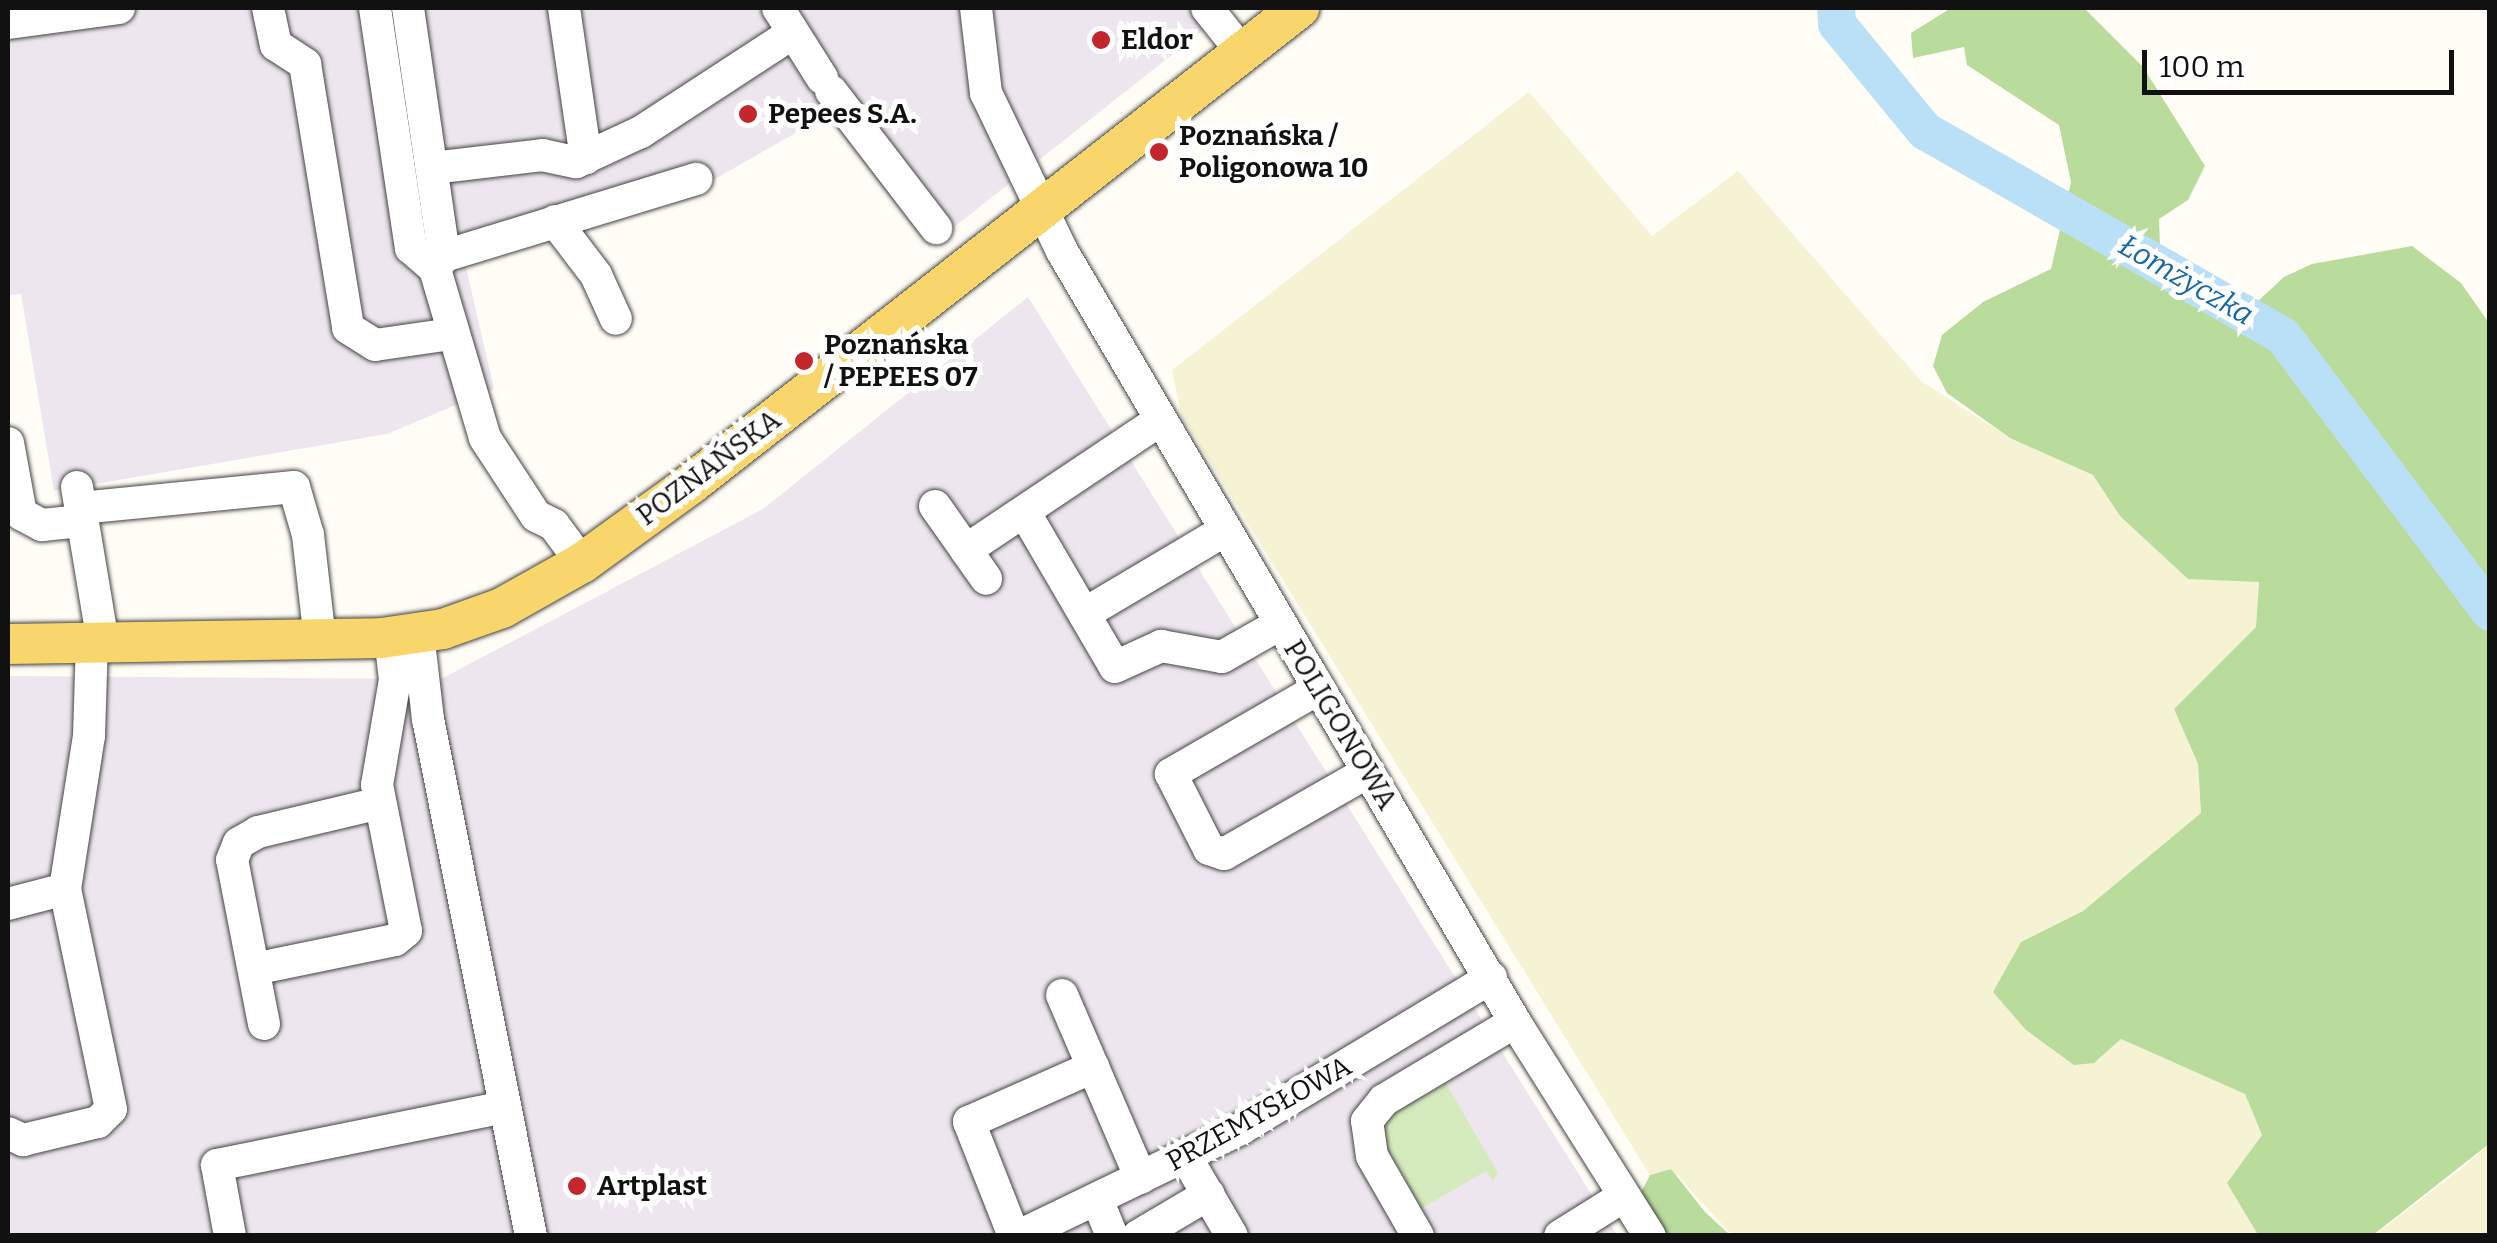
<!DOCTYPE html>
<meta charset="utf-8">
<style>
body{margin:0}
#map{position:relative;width:2497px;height:1243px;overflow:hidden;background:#fffdf5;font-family:Bitter,serif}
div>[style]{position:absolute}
.industrial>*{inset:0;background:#eee6ef}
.farmland>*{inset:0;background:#f6f3d4}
.green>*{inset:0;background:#d5ebbd}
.forest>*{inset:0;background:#b9dc9c}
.river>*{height:38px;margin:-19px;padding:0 19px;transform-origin:19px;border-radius:19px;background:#b9e0f7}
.roads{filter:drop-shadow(0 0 2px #444) drop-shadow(0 0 2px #444)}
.minor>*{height:32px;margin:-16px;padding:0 16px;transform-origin:16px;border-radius:16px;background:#fff}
.major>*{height:40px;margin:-20px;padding:0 20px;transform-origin:20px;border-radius:20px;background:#f9d66b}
.dots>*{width:28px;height:28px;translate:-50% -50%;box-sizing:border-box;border:5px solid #fff;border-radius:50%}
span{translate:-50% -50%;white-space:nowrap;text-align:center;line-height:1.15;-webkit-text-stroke:10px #fff;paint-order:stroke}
.poi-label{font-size:28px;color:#111;font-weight:700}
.left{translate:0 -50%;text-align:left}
.street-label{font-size:28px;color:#111}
.water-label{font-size:30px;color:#1768a6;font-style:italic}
.frame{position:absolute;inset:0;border:10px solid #111;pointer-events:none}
.scale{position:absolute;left:2142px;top:50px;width:312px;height:45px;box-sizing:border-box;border:5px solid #111;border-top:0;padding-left:12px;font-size:30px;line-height:35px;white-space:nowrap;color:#111;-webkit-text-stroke:8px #fff;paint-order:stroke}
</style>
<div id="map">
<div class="industrial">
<i style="clip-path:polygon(8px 8px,1231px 8px,929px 247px,827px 115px,699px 188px,465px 263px,494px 389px,387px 434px,54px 491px,21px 294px,8px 295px)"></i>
<i style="clip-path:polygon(1028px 297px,1617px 1235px,8px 1236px,8px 676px,441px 679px,763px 509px)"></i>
</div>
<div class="farmland">
<i style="clip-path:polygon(1529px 92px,1652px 236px,1738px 171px,1921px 381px,2010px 438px,2093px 475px,2120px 516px,2259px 582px,2256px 627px,2174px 709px,2198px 764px,2201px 813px,2083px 911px,2021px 942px,2094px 1063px,2121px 1039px,2245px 1094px,2262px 1135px,2227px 1183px,2258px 1235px,1732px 1235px,1671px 1169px,1650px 1175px,1181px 415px,1172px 370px)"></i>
<i style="clip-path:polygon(2489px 1144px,2489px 1235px,2373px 1236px,2461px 1169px)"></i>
</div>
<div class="green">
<i style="clip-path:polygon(1443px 1078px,1498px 1173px,1493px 1181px,1486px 1171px,1422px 1208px,1425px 1222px,1373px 1133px,1375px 1120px)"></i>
</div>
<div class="forest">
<i style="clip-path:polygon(1951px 8px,2084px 8px,2143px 67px,2205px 166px,2188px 200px,2159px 219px,2160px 246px,2220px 286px,2256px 303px,2284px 277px,2312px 264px,2412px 246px,2461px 283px,2489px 323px,2489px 1144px,2373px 1235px,2258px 1235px,2227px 1183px,2262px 1135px,2245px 1094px,2121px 1039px,2094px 1063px,2074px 1065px,2026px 1030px,1993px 992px,2021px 942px,2083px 911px,2201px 813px,2198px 764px,2174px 709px,2256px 627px,2259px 582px,2188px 579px,2120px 516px,2093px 475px,2010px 438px,1947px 393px,1933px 366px,1942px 335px,1983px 302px,2051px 269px,2071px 182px,2059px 125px,1967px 65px,1964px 47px,1913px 58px,1911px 33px)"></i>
<i style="clip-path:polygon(1671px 1169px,1705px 1212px,1730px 1235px,1667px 1235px,1640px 1194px,1650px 1175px)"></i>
</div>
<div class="river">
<i style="left:1836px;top:8px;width:16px;rotate:86deg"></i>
<i style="left:1837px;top:24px;width:139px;rotate:50.6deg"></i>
<i style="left:1925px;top:131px;width:413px;rotate:29.8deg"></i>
<i style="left:2283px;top:336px;width:345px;rotate:53.1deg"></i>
</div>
<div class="roads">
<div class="minor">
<i style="left:268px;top:8px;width:38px;rotate:78deg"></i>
<i style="left:276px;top:45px;width:35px;rotate:33deg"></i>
<i style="left:305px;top:64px;width:267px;rotate:80.7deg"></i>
<i style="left:348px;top:328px;width:32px;rotate:32deg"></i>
<i style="left:375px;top:345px;width:77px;rotate:-8.2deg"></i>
<i style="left:375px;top:8px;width:243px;rotate:81.5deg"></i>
<i style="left:411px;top:248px;width:32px;rotate:41deg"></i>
<i style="left:408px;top:8px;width:251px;rotate:81.7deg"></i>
<i style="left:564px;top:8px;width:152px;rotate:81.7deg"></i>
<i style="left:778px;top:8px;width:83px;rotate:57.8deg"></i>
<i style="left:976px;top:8px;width:86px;rotate:83.3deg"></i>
<i style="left:986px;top:93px;width:175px;rotate:64.3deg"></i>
<i style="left:1062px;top:251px;width:894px;rotate:59.56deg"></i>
<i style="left:1515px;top:1022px;width:253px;rotate:57.8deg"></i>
<i style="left:1207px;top:8px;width:56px;rotate:51.5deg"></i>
<i style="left:8px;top:23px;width:112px;rotate:-7.7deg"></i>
<i style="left:831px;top:91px;width:173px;rotate:52.5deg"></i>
<i style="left:432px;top:168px;width:111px;rotate:-6.7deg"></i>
<i style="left:542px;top:155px;width:35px;rotate:12deg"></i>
<i style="left:576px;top:162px;width:72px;rotate:-24.8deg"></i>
<i style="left:641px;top:132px;width:181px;rotate:-33.1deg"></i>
<i style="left:555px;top:221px;width:68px;rotate:52.8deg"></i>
<i style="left:596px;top:275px;width:48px;rotate:65.6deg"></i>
<i style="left:8px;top:443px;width:72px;rotate:79.6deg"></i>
<i style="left:21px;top:514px;width:24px;rotate:28deg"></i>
<i style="left:42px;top:525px;width:40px;rotate:-5.7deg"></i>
<i style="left:77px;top:487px;width:158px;rotate:80.5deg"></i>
<i style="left:935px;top:506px;width:54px;rotate:54.8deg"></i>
<i style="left:966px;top:550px;width:232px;rotate:-33.8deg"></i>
<i style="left:80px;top:508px;width:215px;rotate:-5.6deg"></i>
<i style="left:294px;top:487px;width:50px;rotate:73.7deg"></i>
<i style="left:308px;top:535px;width:107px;rotate:83.5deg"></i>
<i style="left:1025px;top:513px;width:178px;rotate:59.7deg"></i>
<i style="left:1115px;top:667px;width:51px;rotate:-24.5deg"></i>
<i style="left:1161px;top:646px;width:62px;rotate:10.2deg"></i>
<i style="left:1222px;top:657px;width:67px;rotate:-29.6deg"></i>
<i style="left:966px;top:550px;width:35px;rotate:55deg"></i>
<i style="left:582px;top:563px;width:47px;rotate:-126.4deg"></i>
<i style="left:554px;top:525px;width:20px;rotate:-153deg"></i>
<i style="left:536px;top:516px;width:93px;rotate:-123.2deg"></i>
<i style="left:485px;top:438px;width:176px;rotate:-106.5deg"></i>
<i style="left:435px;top:269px;width:16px;rotate:-55deg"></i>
<i style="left:444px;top:256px;width:264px;rotate:-17deg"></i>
<i style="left:1084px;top:614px;width:163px;rotate:-30.7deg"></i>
<i style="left:418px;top:633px;width:87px;rotate:83.4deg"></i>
<i style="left:428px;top:719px;width:527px;rotate:78.73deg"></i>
<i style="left:1318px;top:689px;width:170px;rotate:150deg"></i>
<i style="left:1171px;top:774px;width:84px;rotate:63.1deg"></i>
<i style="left:1209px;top:849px;width:16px;rotate:18deg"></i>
<i style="left:1224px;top:854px;width:166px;rotate:-29.7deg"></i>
<i style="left:8px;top:904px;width:59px;rotate:-14.7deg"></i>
<i style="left:254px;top:969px;width:144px;rotate:-11.6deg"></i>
<i style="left:395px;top:940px;width:14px;rotate:-39deg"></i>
<i style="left:406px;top:931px;width:149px;rotate:-101.2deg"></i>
<i style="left:377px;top:785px;width:107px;rotate:-80.3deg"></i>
<i style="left:395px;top:680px;width:43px;rotate:-96.6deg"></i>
<i style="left:1062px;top:995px;width:199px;rotate:66.7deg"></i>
<i style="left:264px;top:1024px;width:167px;rotate:-101deg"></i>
<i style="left:232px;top:860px;width:18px;rotate:-68deg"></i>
<i style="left:239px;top:843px;width:22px;rotate:-30deg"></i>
<i style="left:258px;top:832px;width:125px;rotate:-13.4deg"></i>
<i style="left:8px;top:1133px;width:17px;rotate:25deg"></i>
<i style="left:23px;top:1140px;width:77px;rotate:-13.5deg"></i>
<i style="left:98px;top:1122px;width:18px;rotate:-45deg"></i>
<i style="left:111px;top:1109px;width:225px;rotate:-101.8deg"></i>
<i style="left:65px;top:889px;width:155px;rotate:-81.1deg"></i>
<i style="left:89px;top:736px;width:93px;rotate:-88.2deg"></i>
<i style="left:1186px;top:1157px;width:91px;rotate:59.8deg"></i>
<i style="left:1097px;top:1199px;width:40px;rotate:68deg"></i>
<i style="left:230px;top:1236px;width:72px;rotate:-100.4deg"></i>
<i style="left:217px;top:1165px;width:294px;rotate:-11.4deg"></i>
<i style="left:1014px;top:1236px;width:123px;rotate:-111.5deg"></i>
<i style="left:969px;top:1122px;width:136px;rotate:-23.9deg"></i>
<i style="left:1019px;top:1236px;width:248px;rotate:-25.8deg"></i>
<i style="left:1242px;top:1128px;width:291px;rotate:-31.1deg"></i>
<i style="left:1138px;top:1236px;width:82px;rotate:-30.6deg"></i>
<i style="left:1418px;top:1236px;width:92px;rotate:-119.9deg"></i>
<i style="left:1372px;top:1156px;width:35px;rotate:-98deg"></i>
<i style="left:1367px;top:1121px;width:27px;rotate:-51deg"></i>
<i style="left:1384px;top:1100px;width:152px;rotate:-30.8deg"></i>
<i style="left:1560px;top:1236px;width:75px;rotate:-32deg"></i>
</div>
<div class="major">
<i style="left:8px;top:644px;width:374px;rotate:-0.9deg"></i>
<i style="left:382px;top:638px;width:62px;rotate:-8.4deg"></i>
<i style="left:443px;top:629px;width:63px;rotate:-19.6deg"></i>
<i style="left:502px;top:608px;width:92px;rotate:-29.4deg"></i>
<i style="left:582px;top:563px;width:136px;rotate:-36deg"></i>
<i style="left:692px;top:483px;width:771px;rotate:-38.04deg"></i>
</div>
</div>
<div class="dots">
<i style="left:1101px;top:40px;background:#c4262e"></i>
<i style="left:748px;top:114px;background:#c4262e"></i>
<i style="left:1159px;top:152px;background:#c4262e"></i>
<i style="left:804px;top:361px;background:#c4262e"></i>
<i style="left:577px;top:1186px;background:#c4262e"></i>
</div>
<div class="poi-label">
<span class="left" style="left:1121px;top:40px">Eldor</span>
<span class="left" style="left:768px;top:114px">Pepees S.A.</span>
<span class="left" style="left:1179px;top:152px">Poznańska /<br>Poligonowa 10</span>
<span class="left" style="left:824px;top:361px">Poznańska<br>/ PEPEES 07</span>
<span class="left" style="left:597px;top:1186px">Artplast</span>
</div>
<div class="street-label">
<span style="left:709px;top:468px;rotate:-37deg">POZNAŃSKA</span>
<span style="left:1340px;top:725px;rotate:59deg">POLIGONOWA</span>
<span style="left:1259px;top:1114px;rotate:-29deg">PRZEMYSŁOWA</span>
</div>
<div class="water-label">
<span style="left:2186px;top:280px;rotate:30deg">Łomżyczka</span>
</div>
<div class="frame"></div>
<div class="scale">100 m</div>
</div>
